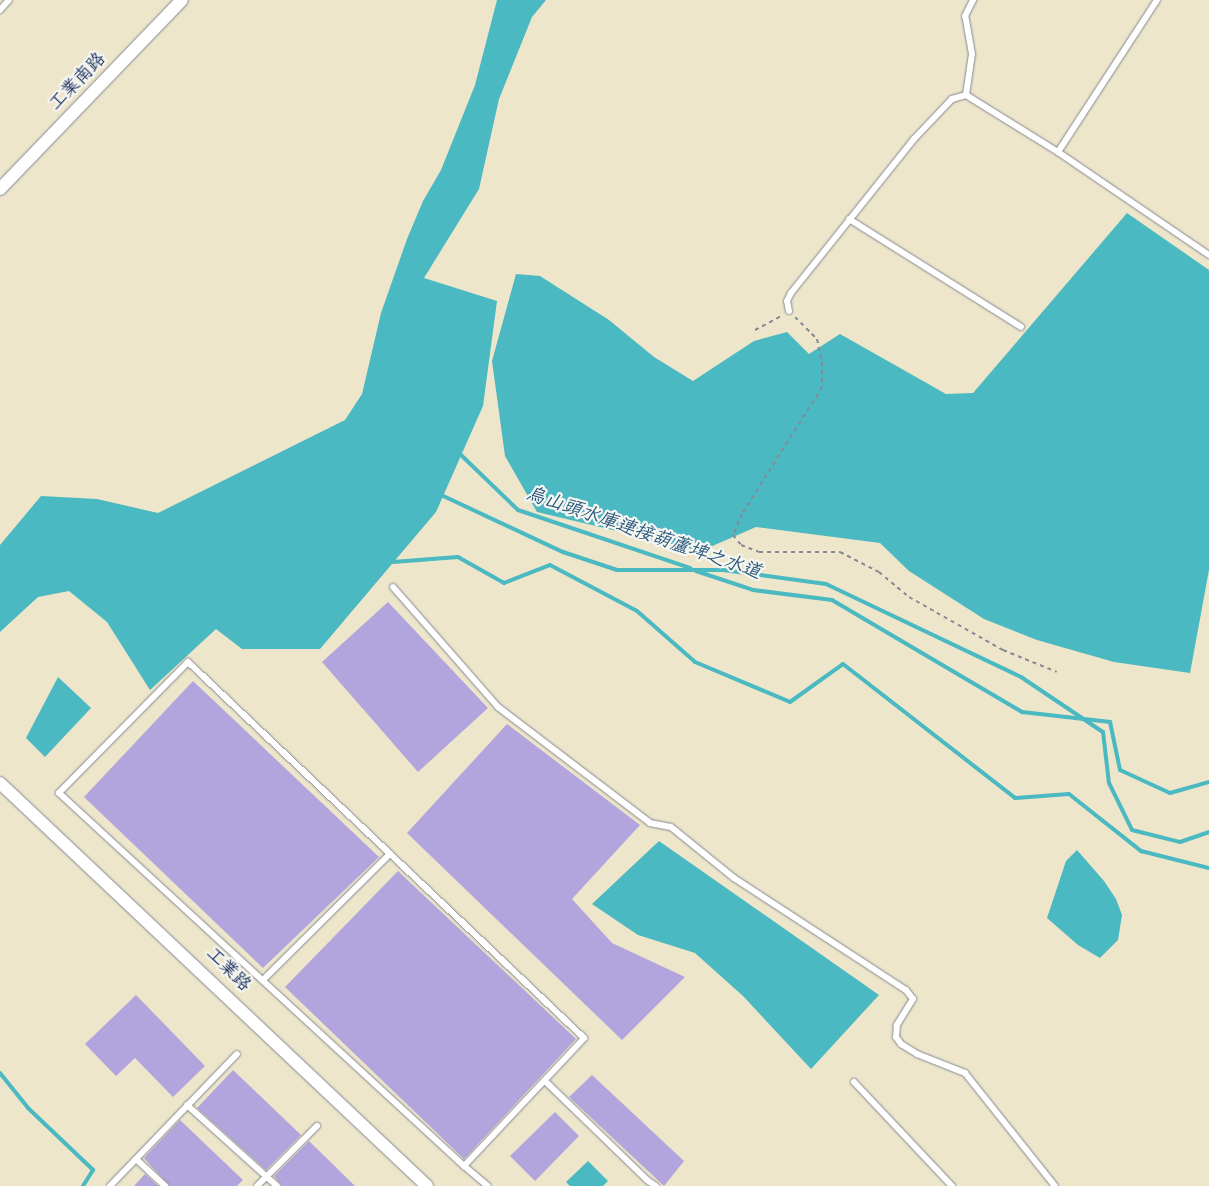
<!DOCTYPE html>
<meta charset="utf-8">
<style>
body{margin:0}
#map{position:relative;width:1209px;height:1186px;overflow:hidden;background:#eee6cb;font-family:"Gochi Hand","LXGW WenKai TC",sans-serif}
div>[style]{position:absolute}
.water>*{inset:0;background:#4ab9c1}
.stream>*{height:4px;margin:-2px;padding:0 2px;transform-origin:2px;border-radius:2px;background:#4ab9c1}
.building>*{inset:0;background:#b2a4dc}
.path>*{height:2px;margin-top:-1px;transform-origin:0;background:repeating-linear-gradient(90deg,#848a94 0 4px,transparent 0 8px)}
.roads{filter:drop-shadow(0 0 1px #848a94) drop-shadow(0 0 1px #848a94)}
.service>*{height:6px;margin:-3px;padding:0 3px;transform-origin:3px;border-radius:3px;background:#fff}
.minor>*{height:12px;margin:-6px;padding:0 6px;transform-origin:6px;border-radius:6px;background:#fff}
span{translate:-50% -50%;white-space:nowrap;text-align:center;line-height:1.15;-webkit-text-stroke:4.5px #f6f6f2;paint-order:stroke}
.street-label{font-size:18px;color:#1b2f5e}
.water-label{font-size:19px;color:#29587c;font-style:italic}
</style>
<div id="map">
<div class="water">
<i style="clip-path:polygon(497px 0,546px 0,532px 17px,499px 99px,479px 189px,424px 278px,497px 301px,483px 406px,436px 512px,320px 649px,242px 649px,216px 629px,150px 690px,107px 622px,69px 591px,38px 597px,0 632px,0 545px,41px 496px,97px 499px,158px 513px,345px 420px,362px 394px,381px 313px,407px 239px,423px 201px,441px 170px,475px 85px)"></i>
<i style="clip-path:polygon(1127px 213px,1209px 270px,1209px 570px,1190px 673px,1114px 662px,1037px 640px,984px 619px,909px 571px,880px 543px,756px 527px,701px 551px,537px 512px,505px 456px,492px 361px,516px 274px,540px 276px,609px 320px,654px 357px,693px 381px,754px 341px,787px 332px,809px 354px,840px 334px,946px 394px,973px 393px)"></i>
<i style="clip-path:polygon(58px 677px,91px 708px,45px 757px,26px 738px)"></i>
<i style="clip-path:polygon(659px 841px,879px 995px,811px 1069px,743px 996px,695px 953px,638px 935px,592px 904px)"></i>
<i style="clip-path:polygon(1077px 850px,1104px 881px,1116px 899px,1122px 915px,1118px 940px,1100px 958px,1078px 945px,1047px 918px,1066px 861px)"></i>
<i style="clip-path:polygon(588px 1161px,608px 1181px,603px 1186px,570px 1186px,566px 1182px)"></i>
</div>
<div class="stream">
<i style="left:461px;top:455px;width:79px;rotate:44deg"></i>
<i style="left:518px;top:510px;width:182px;rotate:18.6deg"></i>
<i style="left:439px;top:494px;width:137px;rotate:25.1deg"></i>
<i style="left:563px;top:552px;width:57px;rotate:18.4deg"></i>
<i style="left:617px;top:570px;width:106px"></i>
<i style="left:723px;top:570px;width:104px;rotate:7.7deg"></i>
<i style="left:826px;top:584px;width:216px;rotate:25.5deg"></i>
<i style="left:1021px;top:677px;width:99px;rotate:33.9deg"></i>
<i style="left:1103px;top:732px;width:51px;rotate:83.3deg"></i>
<i style="left:1109px;top:783px;width:52px;rotate:63.9deg"></i>
<i style="left:1132px;top:830px;width:49px;rotate:14deg"></i>
<i style="left:1180px;top:842px;width:31px;rotate:-19deg"></i>
<i style="left:393px;top:562px;width:65px;rotate:-4.4deg"></i>
<i style="left:458px;top:557px;width:53px;rotate:29.5deg"></i>
<i style="left:504px;top:583px;width:49px;rotate:-21.4deg"></i>
<i style="left:550px;top:565px;width:98px;rotate:27.9deg"></i>
<i style="left:637px;top:611px;width:77px;rotate:41.3deg"></i>
<i style="left:695px;top:662px;width:103px;rotate:22.8deg"></i>
<i style="left:790px;top:702px;width:65px;rotate:-35.6deg"></i>
<i style="left:843px;top:664px;width:218px;rotate:37.9deg"></i>
<i style="left:1015px;top:798px;width:54px;rotate:-4.2deg"></i>
<i style="left:1069px;top:794px;width:92px;rotate:38.4deg"></i>
<i style="left:1141px;top:851px;width:70px;rotate:14deg"></i>
<i style="left:696px;top:571px;width:60px;rotate:18.4deg"></i>
<i style="left:753px;top:590px;width:80px;rotate:7.2deg"></i>
<i style="left:832px;top:600px;width:221px;rotate:30.5deg"></i>
<i style="left:1022px;top:712px;width:89px;rotate:6.5deg"></i>
<i style="left:1110px;top:722px;width:49px;rotate:78.2deg"></i>
<i style="left:1120px;top:770px;width:55px;rotate:24.7deg"></i>
<i style="left:1170px;top:793px;width:41px;rotate:-15.8deg"></i>
<i style="left:0;top:1073px;width:45px;rotate:51.3deg"></i>
<i style="left:28px;top:1108px;width:90px;rotate:43.6deg"></i>
<i style="left:93px;top:1170px;width:19px;rotate:122deg"></i>
</div>
<div class="building">
<i style="clip-path:polygon(388px 602px,488px 708px,418px 772px,322px 662px)"></i>
<i style="clip-path:polygon(193px 681px,379px 857px,263px 968px,84px 797px)"></i>
<i style="clip-path:polygon(507px 724px,640px 825px,572px 899px,612px 943px,685px 977px,622px 1040px,407px 833px)"></i>
<i style="clip-path:polygon(398px 871px,576px 1039px,464px 1159px,285px 987px)"></i>
<i style="clip-path:polygon(136px 995px,205px 1066px,173px 1097px,135px 1058px,116px 1076px,85px 1044px)"></i>
<i style="clip-path:polygon(233px 1070px,301px 1135px,266px 1170px,197px 1108px)"></i>
<i style="clip-path:polygon(592px 1075px,684px 1161px,664px 1186px,569px 1097px)"></i>
<i style="clip-path:polygon(555px 1112px,579px 1136px,535px 1181px,510px 1156px)"></i>
<i style="clip-path:polygon(180px 1120px,243px 1180px,237px 1186px,170px 1186px,152px 1167px,144px 1158px)"></i>
<i style="clip-path:polygon(309px 1141px,355px 1186px,282px 1186px,274px 1176px)"></i>
<i style="clip-path:polygon(145px 1174px,158px 1186px,134px 1186px)"></i>
</div>
<div class="path">
<i style="left:795px;top:317px;width:31px;rotate:45deg"></i>
<i style="left:817px;top:339px;width:24px;rotate:78deg"></i>
<i style="left:822px;top:362px;width:25px;rotate:90deg"></i>
<i style="left:822px;top:387px;width:150px;rotate:122.2deg"></i>
<i style="left:742px;top:514px;width:23px;rotate:113deg"></i>
<i style="left:733px;top:535px;width:13px;rotate:51deg"></i>
<i style="left:741px;top:545px;width:19px;rotate:21deg"></i>
<i style="left:759px;top:552px;width:81px"></i>
<i style="left:840px;top:552px;width:44px;rotate:27.1deg"></i>
<i style="left:879px;top:572px;width:39px;rotate:40deg"></i>
<i style="left:909px;top:597px;width:108px;rotate:29.4deg"></i>
<i style="left:1003px;top:650px;width:58px;rotate:22.2deg"></i>
<i style="left:755px;top:330px;width:30px;rotate:-28deg"></i>
</div>
<div class="roads">
<div class="service">
<i style="left:0;top:10px;width:13px;rotate:-48deg"></i>
<i style="left:966px;top:95px;width:108px;rotate:31.8deg"></i>
<i style="left:1058px;top:152px;width:183px;rotate:34.3deg"></i>
<i style="left:1058px;top:152px;width:181px;rotate:-56.9deg"></i>
<i style="left:849px;top:219px;width:203px;rotate:32.1deg"></i>
<i style="left:789px;top:311px;width:10px;rotate:-101deg"></i>
<i style="left:787px;top:301px;width:9px;rotate:-63deg"></i>
<i style="left:791px;top:293px;width:197px;rotate:-51.4deg"></i>
<i style="left:914px;top:139px;width:55px;rotate:-46.5deg"></i>
<i style="left:952px;top:99px;width:15px;rotate:-16deg"></i>
<i style="left:966px;top:95px;width:41px;rotate:-81.7deg"></i>
<i style="left:972px;top:54px;width:39px;rotate:-100deg"></i>
<i style="left:965px;top:16px;width:18px;rotate:-63deg"></i>
<i style="left:393px;top:587px;width:159px;rotate:48.8deg"></i>
<i style="left:498px;top:707px;width:191px;rotate:37.3deg"></i>
<i style="left:650px;top:823px;width:21px;rotate:11deg"></i>
<i style="left:671px;top:827px;width:81px;rotate:39deg"></i>
<i style="left:734px;top:878px;width:205px;rotate:33.1deg"></i>
<i style="left:906px;top:990px;width:11px;rotate:52deg"></i>
<i style="left:913px;top:999px;width:31px;rotate:122deg"></i>
<i style="left:897px;top:1025px;width:12px;rotate:95deg"></i>
<i style="left:896px;top:1037px;width:9px;rotate:54deg"></i>
<i style="left:901px;top:1044px;width:19px;rotate:32deg"></i>
<i style="left:917px;top:1054px;width:52px;rotate:21.6deg"></i>
<i style="left:965px;top:1073px;width:144px;rotate:51.5deg"></i>
<i style="left:264px;top:979px;width:177px;rotate:-44.8deg"></i>
<i style="left:545px;top:1081px;width:142px;rotate:44.1deg"></i>
<i style="left:647px;top:1180px;width:11px;rotate:34deg"></i>
<i style="left:854px;top:1082px;width:143px;rotate:46.7deg"></i>
<i style="left:187px;top:1105px;width:121px;rotate:42deg"></i>
<i style="left:136px;top:1159px;width:40px;rotate:43deg"></i>
<i style="left:464px;top:1166px;width:175px;rotate:-46.8deg"></i>
<i style="left:584px;top:1038px;width:546px;rotate:-136.48deg"></i>
<i style="left:188px;top:662px;width:184px;rotate:134.6deg"></i>
<i style="left:59px;top:793px;width:551px;rotate:42.64deg"></i>
<i style="left:464px;top:1166px;width:31px;rotate:40deg"></i>
<i style="left:110px;top:1186px;width:183px;rotate:-46.1deg"></i>
<i style="left:257px;top:1186px;width:85px;rotate:-45deg"></i>
</div>
<div class="minor">
<i style="left:0;top:189px;width:262px;rotate:-46.1deg"></i>
<i style="left:0;top:783px;width:587px;rotate:43.34deg"></i>
</div>
</div>
<div class="street-label">
<span style="left:79px;top:83px;rotate:-46deg">工業南路</span>
<span style="left:227px;top:971px;rotate:44deg">工業路</span>
</div>
<div class="water-label">
<span style="left:643px;top:535px;rotate:19deg">烏山頭水庫連接葫蘆埤之水道</span>
</div>
</div>
